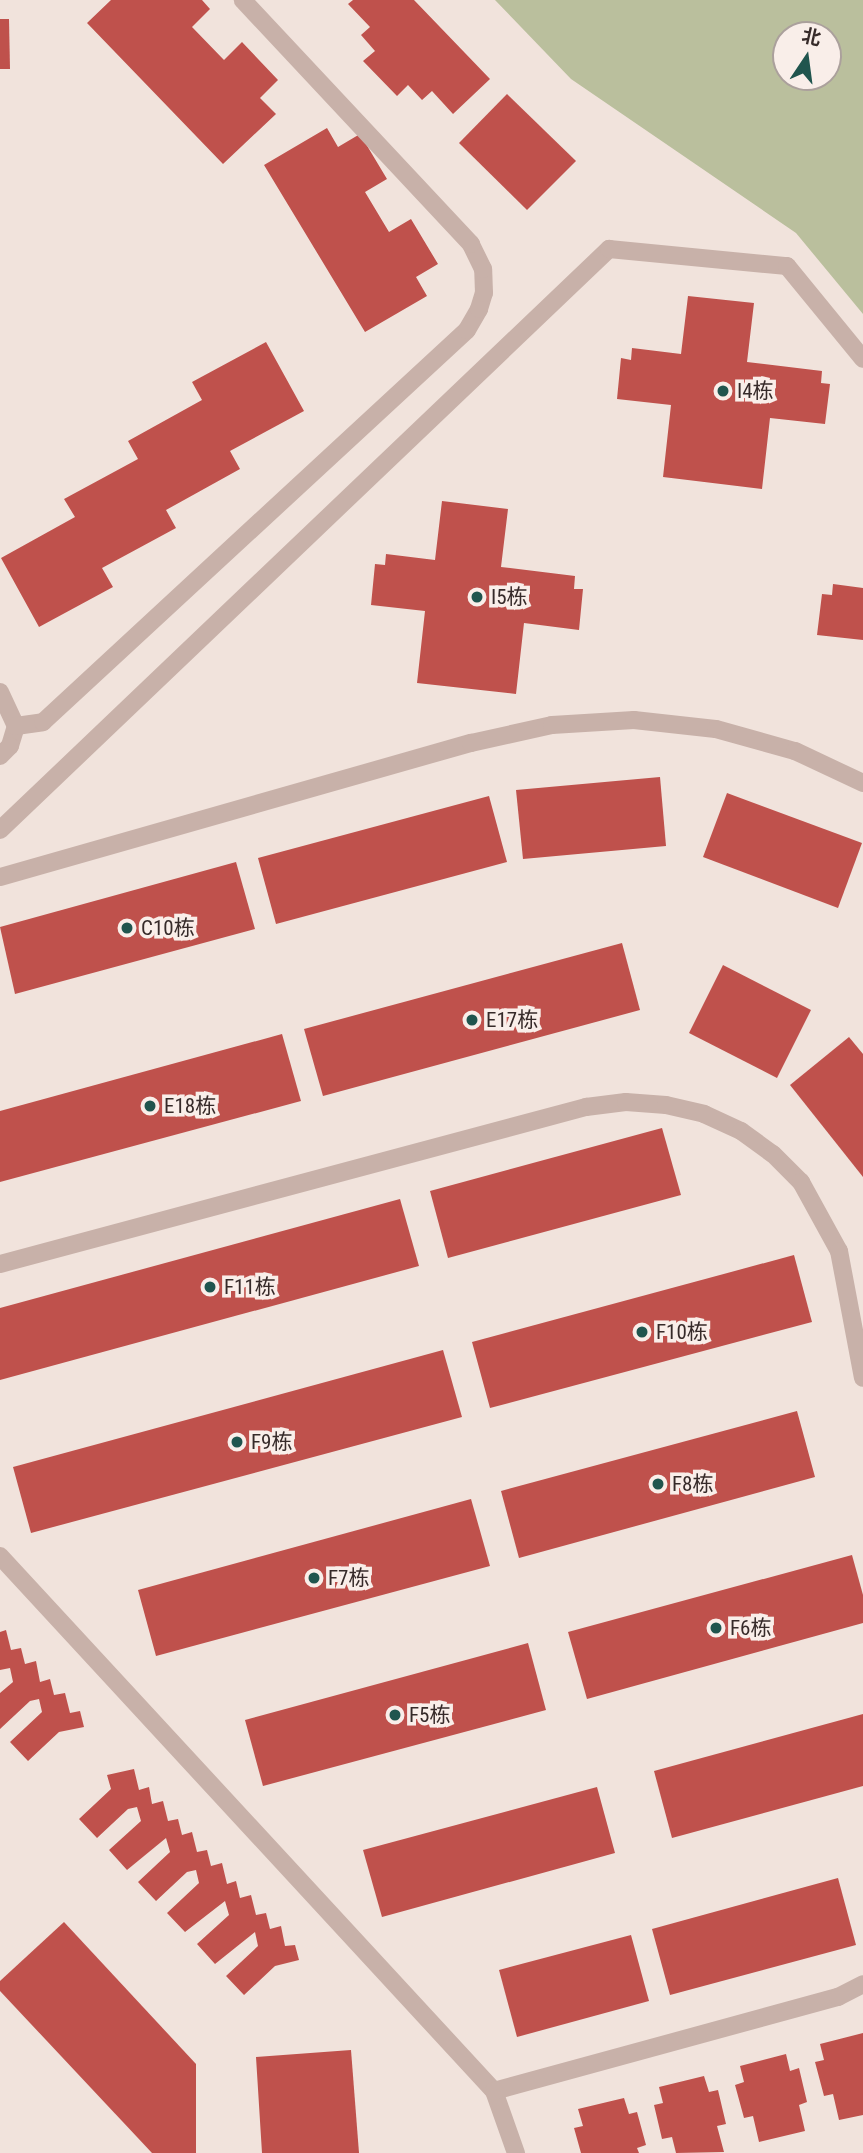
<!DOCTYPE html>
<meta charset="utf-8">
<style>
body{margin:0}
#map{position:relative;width:863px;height:2153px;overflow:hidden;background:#f1e3dc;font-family:"Roboto Condensed","Noto Sans SC",sans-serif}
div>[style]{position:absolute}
.green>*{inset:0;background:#babf9d}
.building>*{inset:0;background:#bf514c}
.minor>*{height:18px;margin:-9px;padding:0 9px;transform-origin:9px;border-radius:9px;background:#c8b1a9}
.dots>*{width:19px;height:19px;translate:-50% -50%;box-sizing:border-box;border:4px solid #f9eee9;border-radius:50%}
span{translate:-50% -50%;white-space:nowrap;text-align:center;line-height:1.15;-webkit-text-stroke:7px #f9eee9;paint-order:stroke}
.poi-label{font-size:21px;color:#362a29}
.left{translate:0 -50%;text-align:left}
.north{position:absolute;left:772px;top:21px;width:70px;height:70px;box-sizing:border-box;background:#f9eee9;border:2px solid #aba09c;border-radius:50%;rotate:13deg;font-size:19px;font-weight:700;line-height:28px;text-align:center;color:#362a29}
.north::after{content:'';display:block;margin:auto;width:24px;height:32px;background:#20554e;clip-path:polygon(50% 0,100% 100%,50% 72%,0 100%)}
</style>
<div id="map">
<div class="green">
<i style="clip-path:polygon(evenodd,495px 0,863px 0,863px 314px,796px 233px,571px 79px,495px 0,786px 35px,828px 35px,828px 77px,786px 77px,786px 35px)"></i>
</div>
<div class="building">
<i style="clip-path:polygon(111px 0,202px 0,210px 9px,192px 27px,224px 60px,242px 42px,278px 80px,260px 98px,276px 114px,223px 164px,87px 23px)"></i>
<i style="clip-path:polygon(353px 0,414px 0,490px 79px,453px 114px,432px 91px,422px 100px,408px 85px,397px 96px,363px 61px,375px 51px,361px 35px,370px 27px,348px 4px)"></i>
<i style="clip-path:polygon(0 19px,9px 19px,10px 69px,0 69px)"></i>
<i style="clip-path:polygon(507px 94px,576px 161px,527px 210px,459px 143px)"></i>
<i style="clip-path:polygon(327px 128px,338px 147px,360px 134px,387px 179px,365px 192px,389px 232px,411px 219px,438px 264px,416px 277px,427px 296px,365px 332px,264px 165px)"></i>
<i style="clip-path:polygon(688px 296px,754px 303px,747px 362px,822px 371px,821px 383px,830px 384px,825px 424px,770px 418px,762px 489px,663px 477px,671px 405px,617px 399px,621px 358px,631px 360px,632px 348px,681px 354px)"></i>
<i style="clip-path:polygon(266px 342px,304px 411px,230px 451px,240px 469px,166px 510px,176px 528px,102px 568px,113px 587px,39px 627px,1px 558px,75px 517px,64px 499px,138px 459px,128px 441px,202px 400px,192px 382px)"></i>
<i style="clip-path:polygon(442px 501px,508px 509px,501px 567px,575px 576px,574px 589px,583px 589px,579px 630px,524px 623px,516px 694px,417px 683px,425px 611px,371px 605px,375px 564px,385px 565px,386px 554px,435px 560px)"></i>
<i style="clip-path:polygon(833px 584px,863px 588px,863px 640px,817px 635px,822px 594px,832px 595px)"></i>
<i style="clip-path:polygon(660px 777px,666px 846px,523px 859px,516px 790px)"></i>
<i style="clip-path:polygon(727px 793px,862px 843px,838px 908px,703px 857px)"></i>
<i style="clip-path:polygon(489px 796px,507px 862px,276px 924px,258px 858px)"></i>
<i style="clip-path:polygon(236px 862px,255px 929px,15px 994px,0 927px)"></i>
<i style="clip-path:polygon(622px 943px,640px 1010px,323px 1096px,304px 1029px)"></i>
<i style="clip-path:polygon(723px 965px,811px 1010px,777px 1078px,689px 1033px)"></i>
<i style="clip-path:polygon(282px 1034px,301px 1101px,0 1182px,0 1111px)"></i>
<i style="clip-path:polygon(849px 1037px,863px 1054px,863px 1177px,790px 1085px)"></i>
<i style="clip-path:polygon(662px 1128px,681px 1195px,448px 1258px,430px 1191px)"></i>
<i style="clip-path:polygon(400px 1199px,419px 1266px,0 1380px,0 1308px)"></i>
<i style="clip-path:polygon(794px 1255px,812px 1322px,490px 1408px,472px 1342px)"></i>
<i style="clip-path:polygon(443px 1350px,462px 1417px,31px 1533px,13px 1467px)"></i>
<i style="clip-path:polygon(797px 1411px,815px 1477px,519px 1558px,501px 1491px)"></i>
<i style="clip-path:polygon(471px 1499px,490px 1566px,156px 1656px,138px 1590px)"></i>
<i style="clip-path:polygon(852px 1555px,863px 1595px,863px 1623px,587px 1699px,568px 1632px)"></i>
<i style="clip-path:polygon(6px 1630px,11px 1650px,21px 1648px,25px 1664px,36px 1661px,40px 1682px,50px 1679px,54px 1695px,65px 1693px,70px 1713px,80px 1711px,84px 1727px,59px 1732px,28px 1761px,10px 1742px,42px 1712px,39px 1699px,30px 1701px,0 1729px,0 1693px,13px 1682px,10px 1668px,0 1670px,0 1632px)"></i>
<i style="clip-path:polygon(528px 1643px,546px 1710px,263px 1786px,245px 1720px)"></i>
<i style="clip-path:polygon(863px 1714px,863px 1786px,672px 1838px,654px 1771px)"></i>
<i style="clip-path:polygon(134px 1769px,139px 1790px,149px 1787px,152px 1804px,163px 1801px,168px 1821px,178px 1819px,182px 1835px,192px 1832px,197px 1852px,207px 1850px,211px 1866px,222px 1863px,227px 1884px,236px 1881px,240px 1898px,251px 1895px,256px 1915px,266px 1913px,270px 1929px,281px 1926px,285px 1946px,295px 1945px,299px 1960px,275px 1966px,244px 1995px,226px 1976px,258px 1946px,255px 1932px,215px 1964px,197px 1944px,229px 1915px,225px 1901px,185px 1932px,167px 1913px,199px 1883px,196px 1870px,187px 1872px,156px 1901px,138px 1882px,170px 1852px,166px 1838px,127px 1870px,109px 1850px,141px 1821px,137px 1807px,128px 1809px,97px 1838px,79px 1819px,111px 1789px,107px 1775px)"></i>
<i style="clip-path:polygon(597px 1787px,615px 1853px,382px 1917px,363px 1850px)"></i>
<i style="clip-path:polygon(838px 1878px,856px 1945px,670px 1995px,652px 1929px)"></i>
<i style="clip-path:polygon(64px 1922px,196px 2064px,196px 2153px,152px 2153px,0 1991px,0 1981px)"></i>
<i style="clip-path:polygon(631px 1935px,649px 2001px,517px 2037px,499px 1970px)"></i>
<i style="clip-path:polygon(863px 2033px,863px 2115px,839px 2120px,833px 2094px,824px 2096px,815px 2062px,824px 2060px,820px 2044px)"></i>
<i style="clip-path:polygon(351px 2050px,359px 2153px,262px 2153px,256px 2057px)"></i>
<i style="clip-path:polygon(786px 2054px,790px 2071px,799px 2068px,807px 2102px,799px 2105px,805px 2131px,759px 2142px,753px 2116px,744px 2118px,735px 2085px,744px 2082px,740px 2066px)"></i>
<i style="clip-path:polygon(704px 2076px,709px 2092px,718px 2090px,726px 2124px,717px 2126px,724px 2152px,676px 2153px,672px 2137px,662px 2139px,654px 2105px,663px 2103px,659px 2087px)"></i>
<i style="clip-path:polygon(624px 2098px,629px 2114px,637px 2112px,646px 2145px,637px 2148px,639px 2153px,581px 2153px,574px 2128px,583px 2126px,578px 2109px)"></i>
</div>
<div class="minor">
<i style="left:0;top:692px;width:38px;rotate:65deg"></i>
<i style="left:16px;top:726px;width:21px;rotate:107deg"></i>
<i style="left:10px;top:746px;width:14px;rotate:135deg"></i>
<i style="left:16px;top:726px;width:27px;rotate:-8deg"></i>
<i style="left:43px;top:722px;width:577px;rotate:-42.75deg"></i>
<i style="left:467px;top:330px;width:24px;rotate:-60deg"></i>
<i style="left:479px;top:309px;width:17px;rotate:-73deg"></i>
<i style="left:484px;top:293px;width:24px;rotate:-92deg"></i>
<i style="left:483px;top:269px;width:28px;rotate:-116deg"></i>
<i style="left:471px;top:244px;width:334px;rotate:-133.1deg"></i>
<i style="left:0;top:830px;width:842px;rotate:-43.65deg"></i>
<i style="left:609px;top:249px;width:179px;rotate:5.5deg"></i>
<i style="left:787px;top:266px;width:120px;rotate:50.7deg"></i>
<i style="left:0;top:877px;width:490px;rotate:-15.9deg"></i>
<i style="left:471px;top:743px;width:83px;rotate:-12.5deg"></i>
<i style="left:552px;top:725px;width:82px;rotate:-3.5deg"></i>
<i style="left:634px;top:720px;width:82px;rotate:6.3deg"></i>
<i style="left:716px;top:729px;width:82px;rotate:15.6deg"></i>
<i style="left:795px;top:751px;width:75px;rotate:25.2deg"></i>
<i style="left:0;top:1264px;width:607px;rotate:-15deg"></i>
<i style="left:586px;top:1107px;width:40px;rotate:-7.1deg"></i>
<i style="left:626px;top:1102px;width:40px;rotate:4.3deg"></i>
<i style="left:666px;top:1105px;width:39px;rotate:13deg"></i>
<i style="left:704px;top:1114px;width:41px;rotate:24.7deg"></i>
<i style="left:741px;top:1131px;width:39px;rotate:36deg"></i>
<i style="left:773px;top:1154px;width:40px;rotate:45deg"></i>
<i style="left:801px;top:1182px;width:79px;rotate:61.2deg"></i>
<i style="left:839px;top:1251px;width:129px;rotate:79.3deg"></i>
<i style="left:0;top:1556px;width:728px;rotate:47.28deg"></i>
<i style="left:494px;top:2091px;width:66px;rotate:70.5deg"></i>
<i style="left:494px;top:2091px;width:357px;rotate:-15.3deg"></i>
<i style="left:838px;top:1997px;width:28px;rotate:-27deg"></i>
</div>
<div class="dots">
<i style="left:723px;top:391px;background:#20554e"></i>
<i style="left:477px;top:597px;background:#20554e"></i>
<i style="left:127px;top:928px;background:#20554e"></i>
<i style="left:472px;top:1020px;background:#20554e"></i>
<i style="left:150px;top:1106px;background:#20554e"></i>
<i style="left:210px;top:1287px;background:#20554e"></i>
<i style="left:642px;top:1332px;background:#20554e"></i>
<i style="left:237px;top:1442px;background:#20554e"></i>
<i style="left:658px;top:1484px;background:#20554e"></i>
<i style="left:314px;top:1578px;background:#20554e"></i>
<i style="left:716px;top:1628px;background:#20554e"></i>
<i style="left:395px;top:1715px;background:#20554e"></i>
</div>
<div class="poi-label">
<span class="left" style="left:737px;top:391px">I4栋</span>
<span class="left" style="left:491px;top:597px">I5栋</span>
<span class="left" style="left:141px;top:928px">C10栋</span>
<span class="left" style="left:486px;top:1020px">E17栋</span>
<span class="left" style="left:164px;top:1106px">E18栋</span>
<span class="left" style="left:224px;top:1287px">F11栋</span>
<span class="left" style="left:656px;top:1332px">F10栋</span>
<span class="left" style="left:251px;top:1442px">F9栋</span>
<span class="left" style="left:672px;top:1484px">F8栋</span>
<span class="left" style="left:328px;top:1578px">F7栋</span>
<span class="left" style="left:730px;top:1628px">F6栋</span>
<span class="left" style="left:409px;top:1715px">F5栋</span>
</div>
<div class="north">北</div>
</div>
